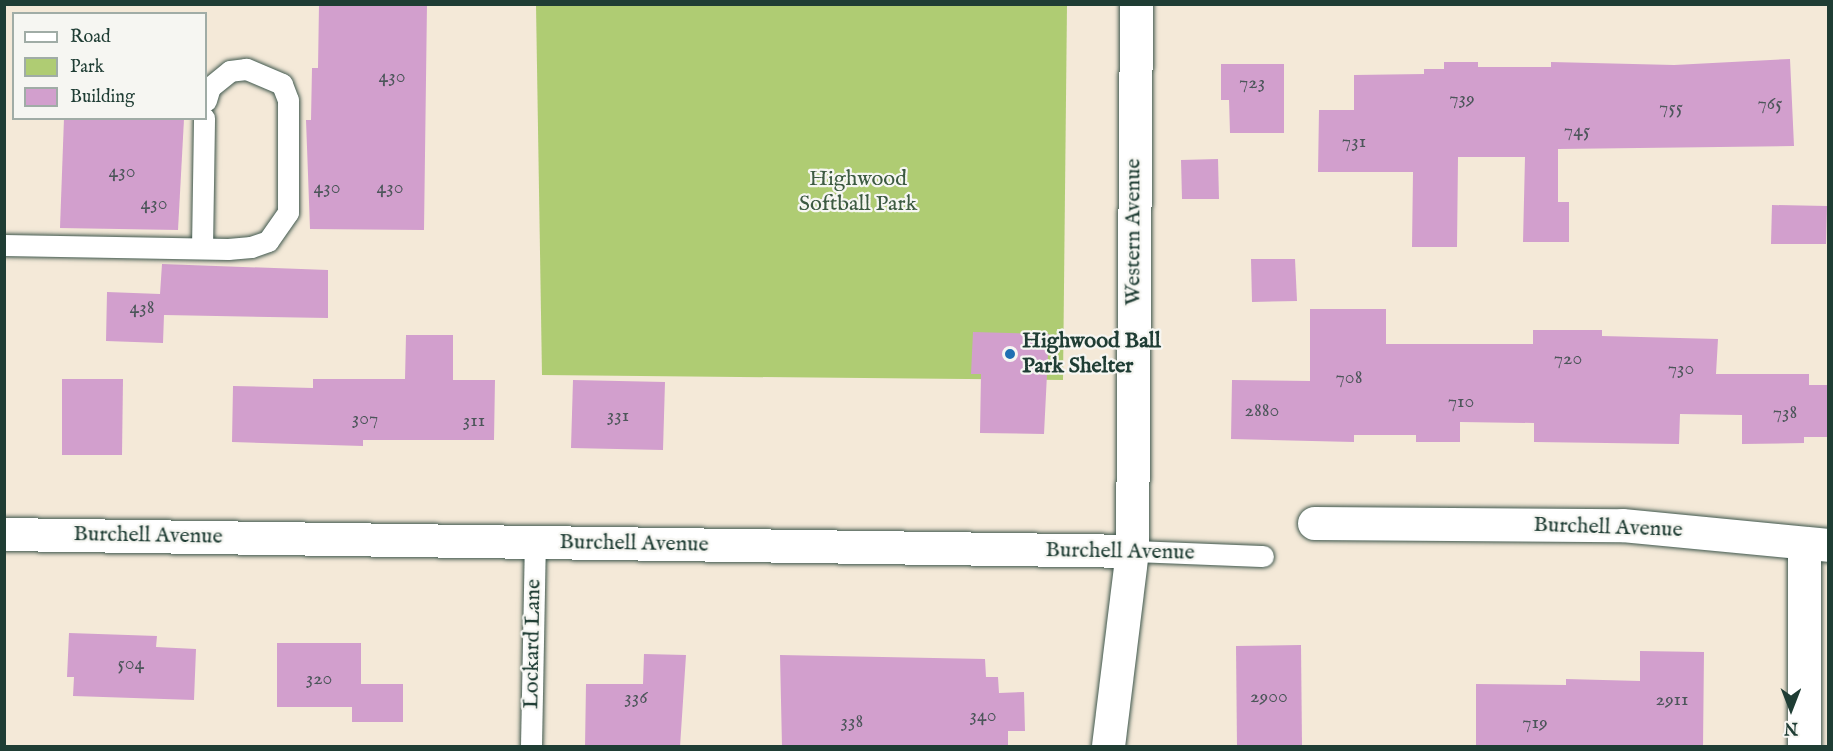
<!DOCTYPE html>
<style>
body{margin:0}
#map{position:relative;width:1833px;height:751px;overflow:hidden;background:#f4e9d8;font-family:"IM FELL English",serif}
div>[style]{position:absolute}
.green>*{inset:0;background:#afcc73}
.building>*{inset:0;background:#d29fcd}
.roads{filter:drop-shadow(0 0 2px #3f574d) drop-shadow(0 0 2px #3f574d)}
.service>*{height:21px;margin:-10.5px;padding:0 10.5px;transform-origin:10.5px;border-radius:10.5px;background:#fff}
.minor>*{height:33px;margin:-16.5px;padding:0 16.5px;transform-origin:16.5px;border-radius:16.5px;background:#fff}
.dots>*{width:16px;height:16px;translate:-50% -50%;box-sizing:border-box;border:3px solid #f6f6f2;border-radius:50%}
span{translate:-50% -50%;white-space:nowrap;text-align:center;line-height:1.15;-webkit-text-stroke:4.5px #f6f6f2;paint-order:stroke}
.number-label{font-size:20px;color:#4c565a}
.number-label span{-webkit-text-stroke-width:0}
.park-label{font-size:22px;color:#3c5a41}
.street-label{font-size:22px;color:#1f3d34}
.poi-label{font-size:22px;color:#1f3d34;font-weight:700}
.left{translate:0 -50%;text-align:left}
.frame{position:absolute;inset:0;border:6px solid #1f3d34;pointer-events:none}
.legend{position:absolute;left:12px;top:12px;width:195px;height:108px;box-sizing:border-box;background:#f6f6f2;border:2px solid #a0aca6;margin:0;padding:8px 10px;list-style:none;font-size:18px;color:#1f3d34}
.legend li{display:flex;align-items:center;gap:12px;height:30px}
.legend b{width:30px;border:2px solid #a0aca6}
.north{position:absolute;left:1761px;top:679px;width:60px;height:60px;-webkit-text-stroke:4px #f6f6f2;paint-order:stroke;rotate:180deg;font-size:16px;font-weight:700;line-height:24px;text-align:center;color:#1f3d34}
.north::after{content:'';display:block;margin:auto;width:21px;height:27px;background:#1f3d34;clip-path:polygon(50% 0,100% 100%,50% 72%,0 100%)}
</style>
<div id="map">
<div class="green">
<i style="clip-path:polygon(536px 5px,1067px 5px,1063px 380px,542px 375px)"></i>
</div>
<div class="building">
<i style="clip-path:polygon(319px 4px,427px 4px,424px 230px,310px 229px,306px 120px,311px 120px,312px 68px,318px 68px)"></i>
<i style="clip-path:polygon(1790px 59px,1794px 146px,1558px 149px,1558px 202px,1569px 202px,1569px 242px,1523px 242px,1525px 157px,1458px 157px,1457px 247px,1412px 247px,1413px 172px,1318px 172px,1319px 110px,1354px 110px,1354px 75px,1424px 74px,1424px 69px,1444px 69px,1444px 62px,1478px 62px,1478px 67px,1551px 67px,1551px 62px,1674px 65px)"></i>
<i style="clip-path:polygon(1221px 64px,1284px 64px,1284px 133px,1230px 133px,1229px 100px,1221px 100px)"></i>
<i style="clip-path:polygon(64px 118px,184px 119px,178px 230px,60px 228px)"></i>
<i style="clip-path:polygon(1218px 159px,1219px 199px,1182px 199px,1181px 160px)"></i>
<i style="clip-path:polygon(1772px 205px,1827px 206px,1826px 244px,1771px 244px)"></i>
<i style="clip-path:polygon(1251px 259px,1295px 259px,1297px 301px,1252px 302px)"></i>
<i style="clip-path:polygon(162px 264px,328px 270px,328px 318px,164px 315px,163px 343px,106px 341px,107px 292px,160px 294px)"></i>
<i style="clip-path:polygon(1310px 309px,1386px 309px,1386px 344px,1533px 344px,1533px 330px,1602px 330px,1602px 336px,1718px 339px,1716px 374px,1809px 374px,1809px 385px,1828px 385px,1828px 437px,1804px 437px,1804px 443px,1742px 444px,1742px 415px,1680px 414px,1679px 444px,1534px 442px,1534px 423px,1460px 422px,1460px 442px,1416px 442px,1416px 435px,1354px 435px,1354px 442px,1231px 439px,1232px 380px,1310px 381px)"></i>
<i style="clip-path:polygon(973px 332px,1049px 334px,1044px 434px,980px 433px,981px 374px,971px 374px)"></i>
<i style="clip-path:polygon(406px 335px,453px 335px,453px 380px,495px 380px,494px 440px,363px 440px,363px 446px,232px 442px,233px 386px,313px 388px,313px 379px,405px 379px)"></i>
<i style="clip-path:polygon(62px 379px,123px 379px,122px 455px,62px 455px)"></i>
<i style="clip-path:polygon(573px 380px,665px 382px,663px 450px,571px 448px)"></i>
<i style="clip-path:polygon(69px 633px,157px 636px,156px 647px,196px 649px,194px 700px,73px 696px,74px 677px,67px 677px)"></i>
<i style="clip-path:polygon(277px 643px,361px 643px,361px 684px,403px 684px,403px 722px,352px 722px,352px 707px,277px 707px)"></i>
<i style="clip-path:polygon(1301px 645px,1302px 747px,1237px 747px,1236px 646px)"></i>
<i style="clip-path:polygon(1640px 651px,1704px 652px,1703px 747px,1476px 747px,1476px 684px,1566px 685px,1566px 679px,1640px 681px)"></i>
<i style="clip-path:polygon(644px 654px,686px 655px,680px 747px,585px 747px,586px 684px,643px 684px)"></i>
<i style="clip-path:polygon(780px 655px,985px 659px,986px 677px,998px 677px,999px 693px,1024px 692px,1025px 731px,1008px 731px,1008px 747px,782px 747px)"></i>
</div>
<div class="roads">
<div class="service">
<i style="left:4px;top:245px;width:224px;rotate:1deg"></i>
<i style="left:228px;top:249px;width:23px;rotate:-5deg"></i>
<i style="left:251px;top:247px;width:18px;rotate:-19deg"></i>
<i style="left:268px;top:241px;width:35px;rotate:-55deg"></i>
<i style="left:288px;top:212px;width:112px;rotate:-90deg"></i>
<i style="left:288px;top:100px;width:17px;rotate:-111deg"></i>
<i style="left:282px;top:84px;width:39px;rotate:-157deg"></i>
<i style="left:246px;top:69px;width:16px;rotate:173deg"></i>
<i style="left:230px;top:71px;width:26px;rotate:141deg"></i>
<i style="left:210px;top:87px;width:14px;rotate:107deg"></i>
<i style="left:202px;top:248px;width:130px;rotate:-89.1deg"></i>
<i style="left:1132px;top:551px;width:131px;rotate:2.2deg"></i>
<i style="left:531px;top:746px;width:204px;rotate:-88.9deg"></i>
</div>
<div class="minor">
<i style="left:1314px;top:523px;width:308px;rotate:0.4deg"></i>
<i style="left:1622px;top:525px;width:207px;rotate:5.5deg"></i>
<i style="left:4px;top:534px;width:1128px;rotate:0.86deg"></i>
<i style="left:1804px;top:544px;width:202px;rotate:90deg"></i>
<i style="left:1108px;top:746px;width:196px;rotate:-83deg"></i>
<i style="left:1132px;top:551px;width:547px;rotate:-89.58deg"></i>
</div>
</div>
<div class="dots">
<i style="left:1010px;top:354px;background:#1f6fb2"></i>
</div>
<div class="number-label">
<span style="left:392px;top:76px">430</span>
<span style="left:1252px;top:82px">723</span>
<span style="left:1462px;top:98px">739</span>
<span style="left:1770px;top:103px">765</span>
<span style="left:1671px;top:107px">755</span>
<span style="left:1577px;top:130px">745</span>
<span style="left:1354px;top:141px">731</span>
<span style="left:122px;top:171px">430</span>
<span style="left:327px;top:187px">430</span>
<span style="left:390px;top:187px">430</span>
<span style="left:154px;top:203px">430</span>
<span style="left:142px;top:307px">438</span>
<span style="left:1568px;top:358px">720</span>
<span style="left:1681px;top:368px">730</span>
<span style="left:1349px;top:377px">708</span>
<span style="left:1461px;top:401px">710</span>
<span style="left:1262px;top:410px">2880</span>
<span style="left:1785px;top:412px">738</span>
<span style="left:618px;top:415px">331</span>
<span style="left:365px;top:418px">307</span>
<span style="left:474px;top:420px">311</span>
<span style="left:131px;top:663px">504</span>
<span style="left:319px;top:678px">320</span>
<span style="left:1269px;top:696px">2900</span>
<span style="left:636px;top:697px">336</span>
<span style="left:1672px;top:699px">2911</span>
<span style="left:983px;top:715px">340</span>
<span style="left:852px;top:721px">338</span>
<span style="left:1535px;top:722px">719</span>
</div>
<div class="park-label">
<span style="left:858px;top:192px">Highwood<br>Softball Park</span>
</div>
<div class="street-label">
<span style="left:1134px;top:232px;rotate:-90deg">Western Avenue</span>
<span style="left:1608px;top:528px;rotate:2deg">Burchell Avenue</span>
<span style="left:148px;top:536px;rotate:1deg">Burchell Avenue</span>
<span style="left:634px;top:544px;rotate:1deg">Burchell Avenue</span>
<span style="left:1120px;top:552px;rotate:1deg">Burchell Avenue</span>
<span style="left:533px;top:644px;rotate:-89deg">Lockard Lane</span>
</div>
<div class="poi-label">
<span class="left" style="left:1022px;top:354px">Highwood Ball<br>Park Shelter</span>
</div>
<div class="frame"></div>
<ul class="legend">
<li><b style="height:8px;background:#fff"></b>Road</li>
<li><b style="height:16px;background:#afcc73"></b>Park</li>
<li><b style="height:16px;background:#d29fcd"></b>Building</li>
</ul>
<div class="north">N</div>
</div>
